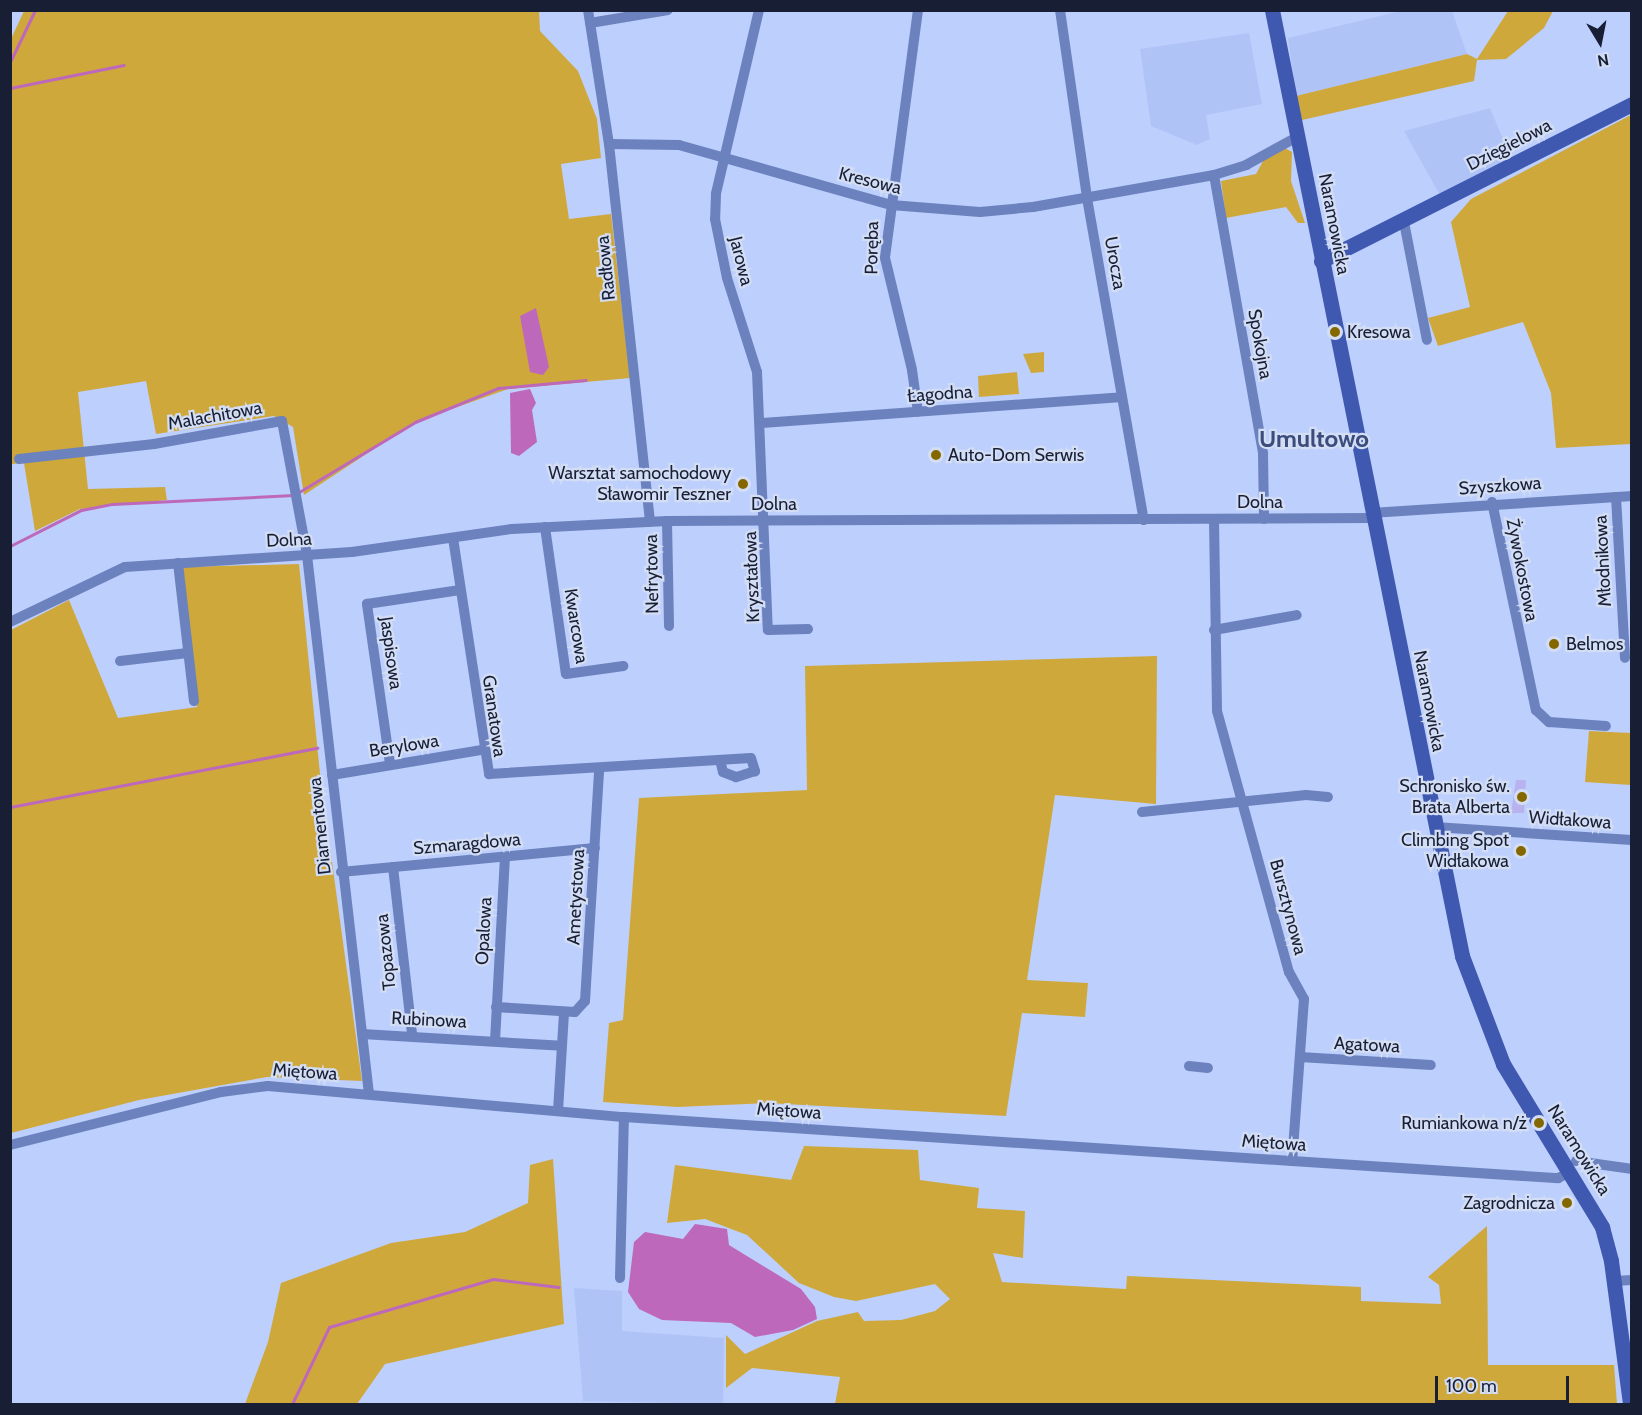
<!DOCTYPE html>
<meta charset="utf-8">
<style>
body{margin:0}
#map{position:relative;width:1642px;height:1415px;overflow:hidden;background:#bdcffd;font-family:Cabin,sans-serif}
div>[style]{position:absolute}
.built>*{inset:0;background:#b0c3f7}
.green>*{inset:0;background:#cfa83c}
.water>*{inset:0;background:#bd68ba}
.stream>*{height:3px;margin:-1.5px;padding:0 1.5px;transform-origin:1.5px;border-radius:1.5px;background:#bd68ba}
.building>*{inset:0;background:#b8b3ef}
.street>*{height:10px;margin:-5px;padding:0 5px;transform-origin:5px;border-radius:5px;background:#6c82be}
.secondary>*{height:15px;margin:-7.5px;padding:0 7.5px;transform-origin:7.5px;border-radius:7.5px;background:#3f59b1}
.dots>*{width:16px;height:16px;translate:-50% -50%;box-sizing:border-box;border:3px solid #d3ddf4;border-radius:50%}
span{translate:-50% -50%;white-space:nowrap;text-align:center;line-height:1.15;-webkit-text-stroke:4.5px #d3ddf4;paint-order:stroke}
.street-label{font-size:18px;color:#181f35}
.poi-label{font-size:18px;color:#181f35}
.left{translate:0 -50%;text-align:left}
.right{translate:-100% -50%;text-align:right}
.district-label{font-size:24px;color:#3b4c7d;font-weight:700}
.frame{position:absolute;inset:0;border:12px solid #181f35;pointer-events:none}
.north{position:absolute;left:1570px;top:12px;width:60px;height:60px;-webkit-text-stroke:4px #d3ddf4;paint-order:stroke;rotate:170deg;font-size:16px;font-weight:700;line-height:24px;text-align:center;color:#181f35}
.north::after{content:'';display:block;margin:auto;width:21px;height:27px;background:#181f35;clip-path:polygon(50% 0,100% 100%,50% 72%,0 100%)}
.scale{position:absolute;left:1435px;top:1376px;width:134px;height:27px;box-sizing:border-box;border:3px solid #181f35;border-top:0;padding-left:8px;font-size:18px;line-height:21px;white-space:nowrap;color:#181f35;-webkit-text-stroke:4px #d3ddf4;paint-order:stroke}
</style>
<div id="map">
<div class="built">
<i style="clip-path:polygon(1401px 11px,1452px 11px,1467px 54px,1296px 96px,1288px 38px)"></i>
<i style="clip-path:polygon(1249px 33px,1262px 104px,1206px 115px,1210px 139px,1197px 145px,1151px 126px,1140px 49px)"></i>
<i style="clip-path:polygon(1490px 108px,1511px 158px,1440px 195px,1404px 131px)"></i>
<i style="clip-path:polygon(574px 1288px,622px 1291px,622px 1331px,724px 1338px,723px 1404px,583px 1401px)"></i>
</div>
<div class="green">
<i style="clip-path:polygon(24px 11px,539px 11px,540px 31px,578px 71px,597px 119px,601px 158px,561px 164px,569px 219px,611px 214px,630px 378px,508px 389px,415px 422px,304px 495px,293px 427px,274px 416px,156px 434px,146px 381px,78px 392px,88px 489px,165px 487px,167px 500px,80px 509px,35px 531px,24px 463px,11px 464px,10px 41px)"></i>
<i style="clip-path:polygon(1508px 11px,1553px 11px,1544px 28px,1506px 59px,1477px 60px,1474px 81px,1302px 120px,1296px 96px,1467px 54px,1477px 59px)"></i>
<i style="clip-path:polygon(1631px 115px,1631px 444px,1556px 448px,1551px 393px,1523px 322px,1438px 346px,1428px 318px,1470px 307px,1451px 222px,1471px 199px)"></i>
<i style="clip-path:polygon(1283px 147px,1292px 152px,1291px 181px,1305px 223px,1298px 223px,1286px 207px,1226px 218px,1221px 181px,1256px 174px,1263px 161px)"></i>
<i style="clip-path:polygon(1044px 352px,1044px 372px,1031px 373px,1023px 354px)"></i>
<i style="clip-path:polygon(1017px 372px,1019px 394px,979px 397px,978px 376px)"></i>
<i style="clip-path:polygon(299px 564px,320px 774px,362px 1081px,267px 1077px,139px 1100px,11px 1133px,11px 630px,69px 600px,118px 718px,197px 707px,183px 567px)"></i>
<i style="clip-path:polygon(1157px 656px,1156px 804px,1055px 795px,1027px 980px,1088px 983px,1085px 1017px,1022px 1013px,1006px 1116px,767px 1103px,677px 1107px,603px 1102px,609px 1023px,623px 1020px,639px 798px,807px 790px,805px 666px)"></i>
<i style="clip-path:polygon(1589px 731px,1631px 733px,1631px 785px,1585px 782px)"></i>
<i style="clip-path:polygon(804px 1146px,918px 1150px,920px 1180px,979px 1188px,977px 1208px,1025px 1211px,1023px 1258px,993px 1253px,1002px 1282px,1126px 1289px,1127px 1276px,1361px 1287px,1361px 1301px,1441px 1304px,1439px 1285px,1428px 1277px,1487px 1226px,1488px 1365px,1614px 1365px,1617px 1404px,835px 1404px,840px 1377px,752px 1368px,726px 1388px,726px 1335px,745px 1354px,817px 1321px,858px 1312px,864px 1321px,901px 1320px,935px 1311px,950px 1299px,935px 1284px,856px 1301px,834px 1297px,799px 1283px,747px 1235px,705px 1219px,667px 1223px,675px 1165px,791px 1180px)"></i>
<i style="clip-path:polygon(553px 1159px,564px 1324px,385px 1364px,357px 1404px,245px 1404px,268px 1342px,281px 1283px,391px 1243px,465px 1232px,528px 1203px,530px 1165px)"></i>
</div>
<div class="water">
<i style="clip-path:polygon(536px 308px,549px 367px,543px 375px,530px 372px,520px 316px)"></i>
<i style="clip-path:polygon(530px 389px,536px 403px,532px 410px,537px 442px,519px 456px,511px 453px,510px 393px)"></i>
<i style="clip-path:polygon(695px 1224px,727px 1229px,729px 1245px,801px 1289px,815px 1307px,817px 1319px,793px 1330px,755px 1337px,731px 1323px,662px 1320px,639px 1309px,628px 1292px,634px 1242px,645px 1232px,683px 1239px)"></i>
</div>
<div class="stream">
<i style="left:10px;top:62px;width:58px;rotate:-64.3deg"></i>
<i style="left:10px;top:88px;width:116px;rotate:-11.4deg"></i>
<i style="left:10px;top:546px;width:80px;rotate:-26.9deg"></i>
<i style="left:81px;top:510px;width:32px;rotate:-11deg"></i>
<i style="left:112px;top:504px;width:182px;rotate:-2.8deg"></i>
<i style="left:294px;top:495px;width:141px;rotate:-31.1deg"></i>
<i style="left:415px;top:422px;width:90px;rotate:-22.3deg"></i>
<i style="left:498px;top:388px;width:88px;rotate:-5.2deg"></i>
<i style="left:10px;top:807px;width:313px;rotate:-10.9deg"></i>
<i style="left:292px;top:1404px;width:85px;rotate:-64.3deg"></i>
<i style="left:329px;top:1327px;width:171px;rotate:-16.3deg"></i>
<i style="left:493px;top:1279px;width:66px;rotate:6.9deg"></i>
</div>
<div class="building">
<i style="clip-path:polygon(1516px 780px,1526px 780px,1524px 813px,1511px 813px)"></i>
</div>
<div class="street">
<i style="left:588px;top:10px;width:136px;rotate:81.1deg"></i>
<i style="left:609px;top:144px;width:380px;rotate:83.8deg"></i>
<i style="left:759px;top:10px;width:189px;rotate:103.2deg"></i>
<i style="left:716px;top:194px;width:25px;rotate:92deg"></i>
<i style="left:715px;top:219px;width:60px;rotate:78.5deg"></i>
<i style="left:727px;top:278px;width:99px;rotate:72.3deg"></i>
<i style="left:757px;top:372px;width:258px;rotate:87.6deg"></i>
<i style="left:768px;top:630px;width:40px;rotate:-1.4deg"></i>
<i style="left:918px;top:10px;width:250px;rotate:97.6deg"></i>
<i style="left:885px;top:258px;width:115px;rotate:76.4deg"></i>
<i style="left:912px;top:370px;width:42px;rotate:81.9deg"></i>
<i style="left:1060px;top:10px;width:190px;rotate:81.8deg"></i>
<i style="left:1087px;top:198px;width:327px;rotate:80deg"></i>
<i style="left:590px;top:23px;width:79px;rotate:-9.5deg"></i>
<i style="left:609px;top:144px;width:70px;rotate:0.8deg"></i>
<i style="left:679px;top:145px;width:220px;rotate:15.8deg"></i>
<i style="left:891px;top:205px;width:89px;rotate:4.5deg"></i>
<i style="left:980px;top:212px;width:53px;rotate:-5.4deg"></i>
<i style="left:1033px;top:207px;width:184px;rotate:-10deg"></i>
<i style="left:1214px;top:175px;width:34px;rotate:-17deg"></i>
<i style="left:1246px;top:165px;width:58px;rotate:-28.8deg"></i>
<i style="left:1214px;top:175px;width:283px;rotate:80deg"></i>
<i style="left:1263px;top:454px;width:65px;rotate:89.1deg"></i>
<i style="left:1404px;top:222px;width:120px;rotate:79deg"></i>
<i style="left:761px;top:423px;width:362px;rotate:-4.1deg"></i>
<i style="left:19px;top:459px;width:136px;rotate:-6.3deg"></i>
<i style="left:154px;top:444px;width:130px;rotate:-10.2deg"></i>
<i style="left:282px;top:421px;width:136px;rotate:79.4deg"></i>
<i style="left:307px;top:555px;width:543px;rotate:83.44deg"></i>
<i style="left:1616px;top:497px;width:161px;rotate:86.8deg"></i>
<i style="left:1492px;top:502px;width:213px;rotate:78.1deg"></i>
<i style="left:1536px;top:710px;width:18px;rotate:43deg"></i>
<i style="left:1549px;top:722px;width:57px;rotate:4deg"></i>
<i style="left:1371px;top:513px;width:262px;rotate:-3.7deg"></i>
<i style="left:1214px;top:519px;width:192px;rotate:89.1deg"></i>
<i style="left:1217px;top:711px;width:271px;rotate:74.6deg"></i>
<i style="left:1289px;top:972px;width:31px;rotate:61deg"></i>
<i style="left:1304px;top:999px;width:162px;rotate:94.2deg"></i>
<i style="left:667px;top:521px;width:105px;rotate:88.9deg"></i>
<i style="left:545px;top:527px;width:148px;rotate:81.9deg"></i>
<i style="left:566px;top:674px;width:58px;rotate:-8deg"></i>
<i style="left:453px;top:538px;width:239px;rotate:81.3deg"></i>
<i style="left:489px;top:774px;width:262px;rotate:-3.5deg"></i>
<i style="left:751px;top:758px;width:14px;rotate:73deg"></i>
<i style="left:755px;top:771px;width:20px;rotate:162deg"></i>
<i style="left:736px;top:777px;width:14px;rotate:-159deg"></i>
<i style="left:723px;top:772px;width:12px;rotate:-104deg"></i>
<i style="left:178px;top:563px;width:139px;rotate:83.4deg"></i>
<i style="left:10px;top:622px;width:127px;rotate:-25.6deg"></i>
<i style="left:125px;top:567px;width:227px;rotate:-3.8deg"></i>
<i style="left:352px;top:552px;width:162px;rotate:-8.2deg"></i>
<i style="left:512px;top:529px;width:155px;rotate:-3deg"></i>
<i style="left:667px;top:521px;width:705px;rotate:-0.24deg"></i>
<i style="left:1214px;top:630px;width:84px;rotate:-10.2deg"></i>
<i style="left:120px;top:661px;width:68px;rotate:-6.7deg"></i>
<i style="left:390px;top:764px;width:162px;rotate:-98.2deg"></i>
<i style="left:367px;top:604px;width:94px;rotate:-8.6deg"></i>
<i style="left:332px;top:775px;width:152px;rotate:-9.5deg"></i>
<i style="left:1142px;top:812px;width:165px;rotate:-5.9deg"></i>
<i style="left:1306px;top:795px;width:22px;rotate:5deg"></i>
<i style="left:1435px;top:827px;width:197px;rotate:3.8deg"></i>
<i style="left:393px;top:867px;width:168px;rotate:83.5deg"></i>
<i style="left:341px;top:872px;width:255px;rotate:-5.4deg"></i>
<i style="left:496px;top:1007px;width:79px;rotate:3.6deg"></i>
<i style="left:575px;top:1012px;width:15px;rotate:-48deg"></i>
<i style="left:585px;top:1001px;width:232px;rotate:-86.5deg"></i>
<i style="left:362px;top:1034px;width:200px;rotate:3.4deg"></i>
<i style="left:495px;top:1041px;width:184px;rotate:-86.9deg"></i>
<i style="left:1300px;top:1057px;width:131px;rotate:3.5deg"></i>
<i style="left:1189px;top:1066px;width:19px;rotate:6deg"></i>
<i style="left:558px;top:1111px;width:99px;rotate:-86.5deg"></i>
<i style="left:10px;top:1145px;width:218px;rotate:-14.1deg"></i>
<i style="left:221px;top:1092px;width:47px;rotate:-7.3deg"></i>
<i style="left:268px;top:1086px;width:357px;rotate:5deg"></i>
<i style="left:624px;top:1117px;width:669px;rotate:3.77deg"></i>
<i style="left:1292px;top:1161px;width:267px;rotate:3.7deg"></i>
<i style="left:1558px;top:1178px;width:14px;rotate:-25deg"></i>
<i style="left:1576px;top:1161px;width:57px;rotate:8.1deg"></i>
<i style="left:620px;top:1278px;width:161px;rotate:-88.6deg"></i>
<i style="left:1614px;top:1281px;width:18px;rotate:-3deg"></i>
</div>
<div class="secondary">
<i style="left:1272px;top:10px;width:965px;rotate:78.64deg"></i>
<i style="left:1462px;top:956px;width:116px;rotate:69.2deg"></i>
<i style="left:1503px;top:1064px;width:191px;rotate:58.7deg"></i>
<i style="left:1602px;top:1227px;width:35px;rotate:75deg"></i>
<i style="left:1611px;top:1261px;width:144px;rotate:82.4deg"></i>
<i style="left:1321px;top:261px;width:348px;rotate:-26.8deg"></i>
</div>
<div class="dots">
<i style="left:1335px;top:332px;background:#856700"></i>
<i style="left:936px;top:455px;background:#856700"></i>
<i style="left:743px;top:484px;background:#856700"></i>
<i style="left:1554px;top:644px;background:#856700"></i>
<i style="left:1522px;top:797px;background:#856700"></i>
<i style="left:1521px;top:851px;background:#856700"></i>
<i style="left:1539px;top:1123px;background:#856700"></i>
<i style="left:1567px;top:1203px;background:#856700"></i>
</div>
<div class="street-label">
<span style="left:1509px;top:145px;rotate:-27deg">Dzięgielowa</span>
<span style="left:870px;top:181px;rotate:14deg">Kresowa</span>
<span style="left:1334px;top:224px;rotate:79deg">Naramowicka</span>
<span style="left:872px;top:248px;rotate:-89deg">Poręba</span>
<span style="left:741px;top:261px;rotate:76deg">Jarowa</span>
<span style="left:1115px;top:263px;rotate:80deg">Urocza</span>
<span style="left:606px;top:268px;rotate:-96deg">Radłowa</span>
<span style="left:1260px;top:344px;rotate:80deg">Spokojna</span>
<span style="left:940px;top:394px;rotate:-4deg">Łagodna</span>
<span style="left:215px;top:416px;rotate:-10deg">Malachitowa</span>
<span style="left:1500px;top:486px;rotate:-4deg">Szyszkowa</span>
<span style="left:1260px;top:502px">Dolna</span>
<span style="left:774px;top:504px">Dolna</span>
<span style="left:289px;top:540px;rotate:-3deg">Dolna</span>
<span style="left:1603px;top:561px;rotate:-93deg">Młodnikowa</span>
<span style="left:1522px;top:570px;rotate:79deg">Żywokostowa</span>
<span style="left:652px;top:574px;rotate:-91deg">Nefrytowa</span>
<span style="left:752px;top:577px;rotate:-92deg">Kryształowa</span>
<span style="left:576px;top:626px;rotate:81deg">Kwarcowa</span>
<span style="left:391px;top:653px;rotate:82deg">Jaspisowa</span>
<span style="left:1429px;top:701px;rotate:79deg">Naramowicka</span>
<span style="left:494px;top:716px;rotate:82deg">Granatowa</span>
<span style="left:404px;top:746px;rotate:-9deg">Berylowa</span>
<span style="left:1570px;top:820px;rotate:4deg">Widłakowa</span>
<span style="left:320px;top:826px;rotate:-96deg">Diamentowa</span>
<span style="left:467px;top:844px;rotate:-5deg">Szmaragdowa</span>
<span style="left:576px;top:897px;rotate:-87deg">Ametystowa</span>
<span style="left:1288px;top:907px;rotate:75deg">Bursztynowa</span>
<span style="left:484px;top:931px;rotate:-87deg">Opalowa</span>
<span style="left:386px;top:952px;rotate:-96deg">Topazowa</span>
<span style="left:429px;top:1020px;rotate:3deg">Rubinowa</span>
<span style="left:1367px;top:1045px;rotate:3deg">Agatowa</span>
<span style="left:305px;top:1072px;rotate:4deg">Miętowa</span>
<span style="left:789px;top:1111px;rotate:4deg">Miętowa</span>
<span style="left:1274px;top:1143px;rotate:4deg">Miętowa</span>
<span style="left:1579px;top:1150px;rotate:58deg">Naramowicka</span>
</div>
<div class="poi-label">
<span class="left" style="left:1347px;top:332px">Kresowa</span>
<span class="left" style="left:948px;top:455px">Auto-Dom Serwis</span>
<span class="right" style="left:731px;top:484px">Warsztat samochodowy<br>Sławomir Teszner</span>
<span class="left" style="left:1566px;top:644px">Belmos</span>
<span class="right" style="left:1510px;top:797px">Schronisko św.<br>Brata Alberta</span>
<span class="right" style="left:1509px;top:851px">Climbing Spot<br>Widłakowa</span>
<span class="right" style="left:1527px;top:1123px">Rumiankowa n/ż</span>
<span class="right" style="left:1555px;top:1203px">Zagrodnicza</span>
</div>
<div class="district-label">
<span style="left:1314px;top:439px">Umultowo</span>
</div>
<div class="frame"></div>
<div class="north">N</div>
<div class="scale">100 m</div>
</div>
